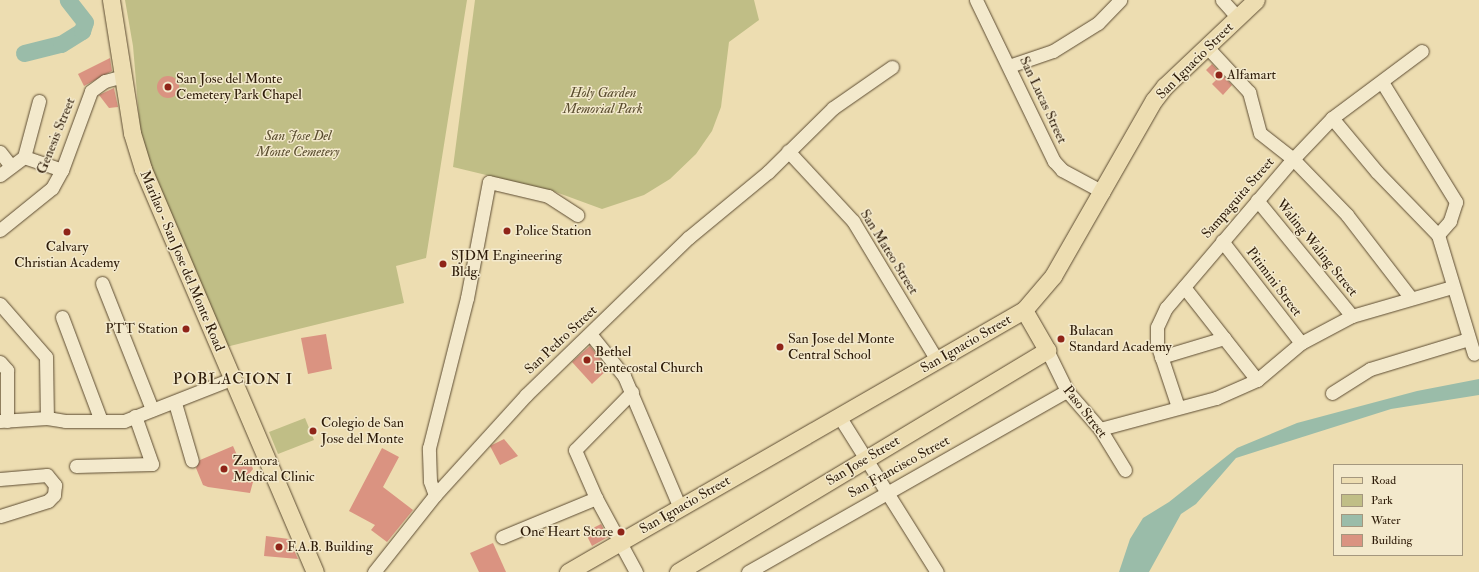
<!DOCTYPE html>
<style>
body{margin:0}
#map{position:relative;width:1479px;height:572px;overflow:hidden;background:#edddb1;font-family:"IM FELL Double Pica",serif}
div>[style]{position:absolute}
.green>*{inset:0;background:#c0be86}
.water>*{inset:0;background:#9abca9}
.river>*{height:17px;margin:-8.5px;padding:0 8.5px;transform-origin:8.5px;border-radius:8.5px;background:#9abca9}
.building>*{inset:0;background:#da9381}
.round{border-radius:50%}
.roads{filter:drop-shadow(0 0 1px #5d4c32) drop-shadow(0 0 1px #5d4c32)}
.minor>*{height:13px;margin:-6.5px;padding:0 6.5px;transform-origin:6.5px;border-radius:6.5px;background:#f3e9cc}
.major>*{height:17px;margin:-8.5px;padding:0 8.5px;transform-origin:8.5px;border-radius:8.5px;background:#edddb1}
.dots>*{width:11px;height:11px;translate:-50% -50%;box-sizing:border-box;border:2px solid #f3e9cc;border-radius:50%}
span{translate:-50% -50%;white-space:nowrap;text-align:center;line-height:1.15;-webkit-text-stroke:3px #f3e9cc;paint-order:stroke}
.street-label{font-size:14px;color:#2d1b08}
.poi-label{font-size:14px;color:#2d1b08}
.left{translate:0 -50%;text-align:left}
.right{translate:-100% -50%;text-align:right}
.park-label{font-size:14px;color:#594c2e;font-style:italic}
.quarter-label{font-size:16px;color:#2d1b08;letter-spacing:1px}
.legend{position:absolute;left:1333px;top:464px;width:130px;height:92px;box-sizing:border-box;background:#f3e9cc;border:1px solid #a4977e;margin:0;padding:5px 7px;list-style:none;font-size:12px;color:#2d1b08}
.legend li{display:flex;align-items:center;gap:8px;height:20px}
.legend b{width:20px;border:1px solid #a4977e}
</style>
<div id="map">
<div class="green">
<i style="clip-path:polygon(125px 0,467px 0,426px 258px,396px 266px,404px 303px,226px 347px,152px 169px,140px 129px,133px 46px)"></i>
<i style="clip-path:polygon(475px 0,754px 0,759px 20px,729px 42px,721px 107px,712px 131px,696px 154px,670px 179px,644px 195px,602px 209px,553px 191px,453px 167px)"></i>
<i style="clip-path:polygon(305px 418px,314px 440px,278px 454px,269px 432px)"></i>
</div>
<div class="water">
<i style="clip-path:polygon(1479px 379px,1479px 395px,1391px 409px,1236px 458px,1196px 504px,1181px 514px,1149px 572px,1119px 572px,1130px 539px,1143px 518px,1169px 502px,1237px 448px,1297px 423px,1417px 391px)"></i>
</div>
<div class="river">
<i style="left:24px;top:53px;width:38px;rotate:-14deg"></i>
<i style="left:61px;top:44px;width:25px;rotate:-32deg"></i>
<i style="left:82px;top:31px;width:9px;rotate:-72deg"></i>
<i style="left:85px;top:22px;width:28px;rotate:-128deg"></i>
</div>
<div class="building">
<i style="clip-path:polygon(110px 58px,112px 71px,84px 86px,78px 74px)"></i>
<i style="clip-path:polygon(1212px 64px,1232px 85px,1223px 95px,1212px 84px,1216px 80px,1206px 70px)"></i>
<i class="round" style="left:157px;top:76px;width:22px;height:22px"></i>
<i style="clip-path:polygon(114px 88px,118px 107px,109px 108px,99px 95px)"></i>
<i style="clip-path:polygon(326px 334px,332px 369px,308px 374px,301px 338px)"></i>
<i style="clip-path:polygon(590px 346px,608px 369px,592px 384px,572px 362px)"></i>
<i style="clip-path:polygon(504px 439px,518px 456px,500px 465px,490px 446px)"></i>
<i style="clip-path:polygon(233px 446px,240px 462px,249px 458px,253px 469px,248px 475px,253px 482px,250px 493px,208px 487px,203px 485px,196px 468px,200px 460px)"></i>
<i style="clip-path:polygon(382px 448px,399px 457px,383px 487px,413px 510px,387px 542px,371px 530px,375px 525px,349px 511px)"></i>
<i style="clip-path:polygon(601px 524px,608px 537px,592px 546px,585px 532px)"></i>
<i style="clip-path:polygon(266px 536px,289px 539px,298px 559px,264px 556px)"></i>
<i style="clip-path:polygon(493px 543px,506px 572px,479px 572px,470px 553px)"></i>
</div>
<div class="roads">
<div class="minor">
<i style="left:976px;top:0;width:179px;rotate:64.2deg"></i>
<i style="left:1054px;top:161px;width:12px;rotate:48deg"></i>
<i style="left:1062px;top:170px;width:47px;rotate:28.2deg"></i>
<i style="left:1222px;top:0;width:24px;rotate:48deg"></i>
<i style="left:1207px;top:47px;width:62px;rotate:47deg"></i>
<i style="left:1249px;top:92px;width:42px;rotate:75deg"></i>
<i style="left:1260px;top:133px;width:42px;rotate:38.2deg"></i>
<i style="left:1293px;top:159px;width:78px;rotate:46deg"></i>
<i style="left:1347px;top:215px;width:105px;rotate:52.4deg"></i>
<i style="left:1009px;top:66px;width:46px;rotate:-18.8deg"></i>
<i style="left:1053px;top:51px;width:53px;rotate:-31.9deg"></i>
<i style="left:1098px;top:23px;width:32px;rotate:-46deg"></i>
<i style="left:1382px;top:82px;width:141px;rotate:58.3deg"></i>
<i style="left:1456px;top:202px;width:20px;rotate:108deg"></i>
<i style="left:1450px;top:221px;width:18px;rotate:131deg"></i>
<i style="left:1332px;top:118px;width:70px;rotate:50.2deg"></i>
<i style="left:1377px;top:172px;width:88px;rotate:45.9deg"></i>
<i style="left:1438px;top:235px;width:124px;rotate:73.2deg"></i>
<i style="left:788px;top:151px;width:96px;rotate:47.1deg"></i>
<i style="left:853px;top:221px;width:162px;rotate:58.9deg"></i>
<i style="left:0;top:152px;width:18px;rotate:52deg"></i>
<i style="left:24px;top:157px;width:40px;rotate:18.9deg"></i>
<i style="left:0;top:175px;width:30px;rotate:-37deg"></i>
<i style="left:24px;top:157px;width:58px;rotate:-75deg"></i>
<i style="left:1257px;top:200px;width:150px;rotate:50.7deg"></i>
<i style="left:0;top:230px;width:67px;rotate:-38.9deg"></i>
<i style="left:52px;top:188px;width:21px;rotate:-61deg"></i>
<i style="left:62px;top:170px;width:84px;rotate:-69.8deg"></i>
<i style="left:91px;top:91px;width:17px;rotate:-36deg"></i>
<i style="left:105px;top:81px;width:20px;rotate:-15deg"></i>
<i style="left:1222px;top:241px;width:129px;rotate:52.2deg"></i>
<i style="left:102px;top:283px;width:136px;rotate:68.4deg"></i>
<i style="left:1184px;top:287px;width:118px;rotate:51.9deg"></i>
<i style="left:0;top:304px;width:70px;rotate:49deg"></i>
<i style="left:46px;top:357px;width:61px;rotate:89.1deg"></i>
<i style="left:62px;top:317px;width:111px;rotate:69.4deg"></i>
<i style="left:591px;top:335px;width:53px;rotate:51.2deg"></i>
<i style="left:624px;top:376px;width:143px;rotate:67deg"></i>
<i style="left:1047px;top:350px;width:46px;rotate:64deg"></i>
<i style="left:1067px;top:391px;width:50px;rotate:49deg"></i>
<i style="left:1100px;top:429px;width:48px;rotate:58.6deg"></i>
<i style="left:1161px;top:357px;width:66px;rotate:-16.8deg"></i>
<i style="left:0;top:362px;width:11px;rotate:49deg"></i>
<i style="left:7px;top:370px;width:51px;rotate:90deg"></i>
<i style="left:632px;top:392px;width:81px;rotate:134.5deg"></i>
<i style="left:575px;top:450px;width:52px;rotate:66.4deg"></i>
<i style="left:596px;top:498px;width:84px;rotate:61.6deg"></i>
<i style="left:1332px;top:393px;width:45px;rotate:-32.3deg"></i>
<i style="left:1370px;top:369px;width:103px;rotate:-16.9deg"></i>
<i style="left:175px;top:403px;width:60px;rotate:73.7deg"></i>
<i style="left:1178px;top:407px;width:66px;rotate:-108.4deg"></i>
<i style="left:1157px;top:344px;width:17px;rotate:-90deg"></i>
<i style="left:1157px;top:327px;width:21px;rotate:-65deg"></i>
<i style="left:1166px;top:308px;width:196px;rotate:-49.6deg"></i>
<i style="left:1293px;top:159px;width:57px;rotate:-46.4deg"></i>
<i style="left:1332px;top:118px;width:112px;rotate:-36.7deg"></i>
<i style="left:839px;top:416px;width:184px;rotate:57.9deg"></i>
<i style="left:0;top:421px;width:47px;rotate:-3.7deg"></i>
<i style="left:47px;top:418px;width:18px;rotate:9deg"></i>
<i style="left:65px;top:421px;width:59px"></i>
<i style="left:124px;top:421px;width:115px;rotate:-21.4deg"></i>
<i style="left:1100px;top:429px;width:120px;rotate:-15deg"></i>
<i style="left:1216px;top:398px;width:45px;rotate:-23.7deg"></i>
<i style="left:1257px;top:380px;width:57px;rotate:-40.1deg"></i>
<i style="left:1301px;top:343px;width:58px;rotate:-27.9deg"></i>
<i style="left:1352px;top:316px;width:104px;rotate:-16.2deg"></i>
<i style="left:76px;top:466px;width:76px;rotate:-1.5deg"></i>
<i style="left:152px;top:464px;width:51px;rotate:-109.5deg"></i>
<i style="left:0;top:479px;width:47px;rotate:-4.9deg"></i>
<i style="left:47px;top:475px;width:13px;rotate:51deg"></i>
<i style="left:55px;top:485px;width:10px;rotate:96deg"></i>
<i style="left:54px;top:495px;width:8px;rotate:135deg"></i>
<i style="left:48px;top:501px;width:50px;rotate:162.6deg"></i>
<i style="left:435px;top:495px;width:15px;rotate:-110deg"></i>
<i style="left:430px;top:481px;width:33px;rotate:-92deg"></i>
<i style="left:429px;top:448px;width:155px;rotate:-75.8deg"></i>
<i style="left:467px;top:298px;width:118px;rotate:-79.3deg"></i>
<i style="left:489px;top:182px;width:61px;rotate:13.3deg"></i>
<i style="left:548px;top:196px;width:35px;rotate:33deg"></i>
<i style="left:502px;top:537px;width:102px;rotate:-22.5deg"></i>
<i style="left:374px;top:572px;width:98px;rotate:-51.6deg"></i>
<i style="left:435px;top:495px;width:135px;rotate:-47.7deg"></i>
<i style="left:526px;top:395px;width:226px;rotate:-44.1deg"></i>
<i style="left:688px;top:238px;width:104px;rotate:-39.5deg"></i>
<i style="left:768px;top:172px;width:91px;rotate:-44.6deg"></i>
<i style="left:833px;top:108px;width:72px;rotate:-34.8deg"></i>
<i style="left:748px;top:572px;width:367px;rotate:-29.6deg"></i>
</div>
<div class="major">
<i style="left:111px;top:0;width:135px;rotate:81deg"></i>
<i style="left:132px;top:133px;width:38px;rotate:73deg"></i>
<i style="left:143px;top:169px;width:438px;rotate:66.9deg"></i>
<i style="left:568px;top:572px;width:526px;rotate:-29.88deg"></i>
<i style="left:1024px;top:310px;width:45px;rotate:-49.5deg"></i>
<i style="left:1053px;top:276px;width:203px;rotate:-60.2deg"></i>
<i style="left:1154px;top:100px;width:18px;rotate:-52deg"></i>
<i style="left:1165px;top:86px;width:125px;rotate:-43.4deg"></i>
<i style="left:678px;top:572px;width:431px;rotate:-31deg"></i>
<i style="left:1047px;top:350px;width:46px;rotate:-119.9deg"></i>
</div>
</div>
<div class="dots">
<i style="left:1219px;top:75px;background:#8f2418"></i>
<i style="left:168px;top:87px;background:#8f2418"></i>
<i style="left:507px;top:231px;background:#8f2418"></i>
<i style="left:67px;top:232px;background:#8f2418"></i>
<i style="left:443px;top:264px;background:#8f2418"></i>
<i style="left:186px;top:329px;background:#8f2418"></i>
<i style="left:1061px;top:339px;background:#8f2418"></i>
<i style="left:780px;top:347px;background:#8f2418"></i>
<i style="left:587px;top:360px;background:#8f2418"></i>
<i style="left:313px;top:431px;background:#8f2418"></i>
<i style="left:224px;top:469px;background:#8f2418"></i>
<i style="left:621px;top:532px;background:#8f2418"></i>
<i style="left:279px;top:547px;background:#8f2418"></i>
</div>
<div class="street-label">
<span style="left:1195px;top:61px;rotate:-45deg">San Ignacio Street</span>
<span style="left:1043px;top:100px;rotate:65deg">San Lucas Street</span>
<span style="left:56px;top:136px;rotate:-68deg">Genesis Street</span>
<span style="left:1238px;top:198px;rotate:-49deg">Sampaguita Street</span>
<span style="left:1317px;top:248px;rotate:51deg">Waling Waling Street</span>
<span style="left:889px;top:252px;rotate:58deg">San Mateo Street</span>
<span style="left:182px;top:261px;rotate:67deg">Marilao - San Jose del Monte Road</span>
<span style="left:1274px;top:282px;rotate:53deg">Pitimini Street</span>
<span style="left:561px;top:340px;rotate:-43deg">San Pedro Street</span>
<span style="left:966px;top:344px;rotate:-30deg">San Ignacio Street</span>
<span style="left:1085px;top:412px;rotate:52deg">Paso Street</span>
<span style="left:863px;top:461px;rotate:-31deg">San Jose Street</span>
<span style="left:899px;top:467px;rotate:-29deg">San Francisco Street</span>
<span style="left:685px;top:505px;rotate:-30deg">San Ignacio Street</span>
</div>
<div class="poi-label">
<span class="left" style="left:1227px;top:75px">Alfamart</span>
<span class="left" style="left:176px;top:87px">San Jose del Monte<br>Cemetery Park Chapel</span>
<span class="left" style="left:515px;top:231px">Police Station</span>
<span style="left:67px;top:255px">Calvary<br>Christian Academy</span>
<span class="left" style="left:451px;top:264px">SJDM Engineering<br>Bldg.</span>
<span class="right" style="left:178px;top:329px">PTT Station</span>
<span class="left" style="left:1069px;top:339px">Bulacan<br>Standard Academy</span>
<span class="left" style="left:788px;top:347px">San Jose del Monte<br>Central School</span>
<span class="left" style="left:595px;top:360px">Bethel<br>Pentecostal Church</span>
<span class="left" style="left:321px;top:431px">Colegio de San<br>Jose del Monte</span>
<span class="left" style="left:233px;top:469px">Zamora<br>Medical Clinic</span>
<span class="right" style="left:613px;top:532px">One Heart Store</span>
<span class="left" style="left:287px;top:547px">F.A.B. Building</span>
</div>
<div class="park-label">
<span style="left:603px;top:101px">Holy Garden<br>Memorial Park</span>
<span style="left:298px;top:144px">San Jose Del<br>Monte Cemetery</span>
</div>
<div class="quarter-label">
<span style="left:233px;top:379px">POBLACION I</span>
</div>
<ul class="legend">
<li><b style="height:5px;background:#edddb1"></b>Road</li>
<li><b style="height:11px;background:#c0be86"></b>Park</li>
<li><b style="height:11px;background:#9abca9"></b>Water</li>
<li><b style="height:11px;background:#da9381"></b>Building</li>
</ul>
</div>
